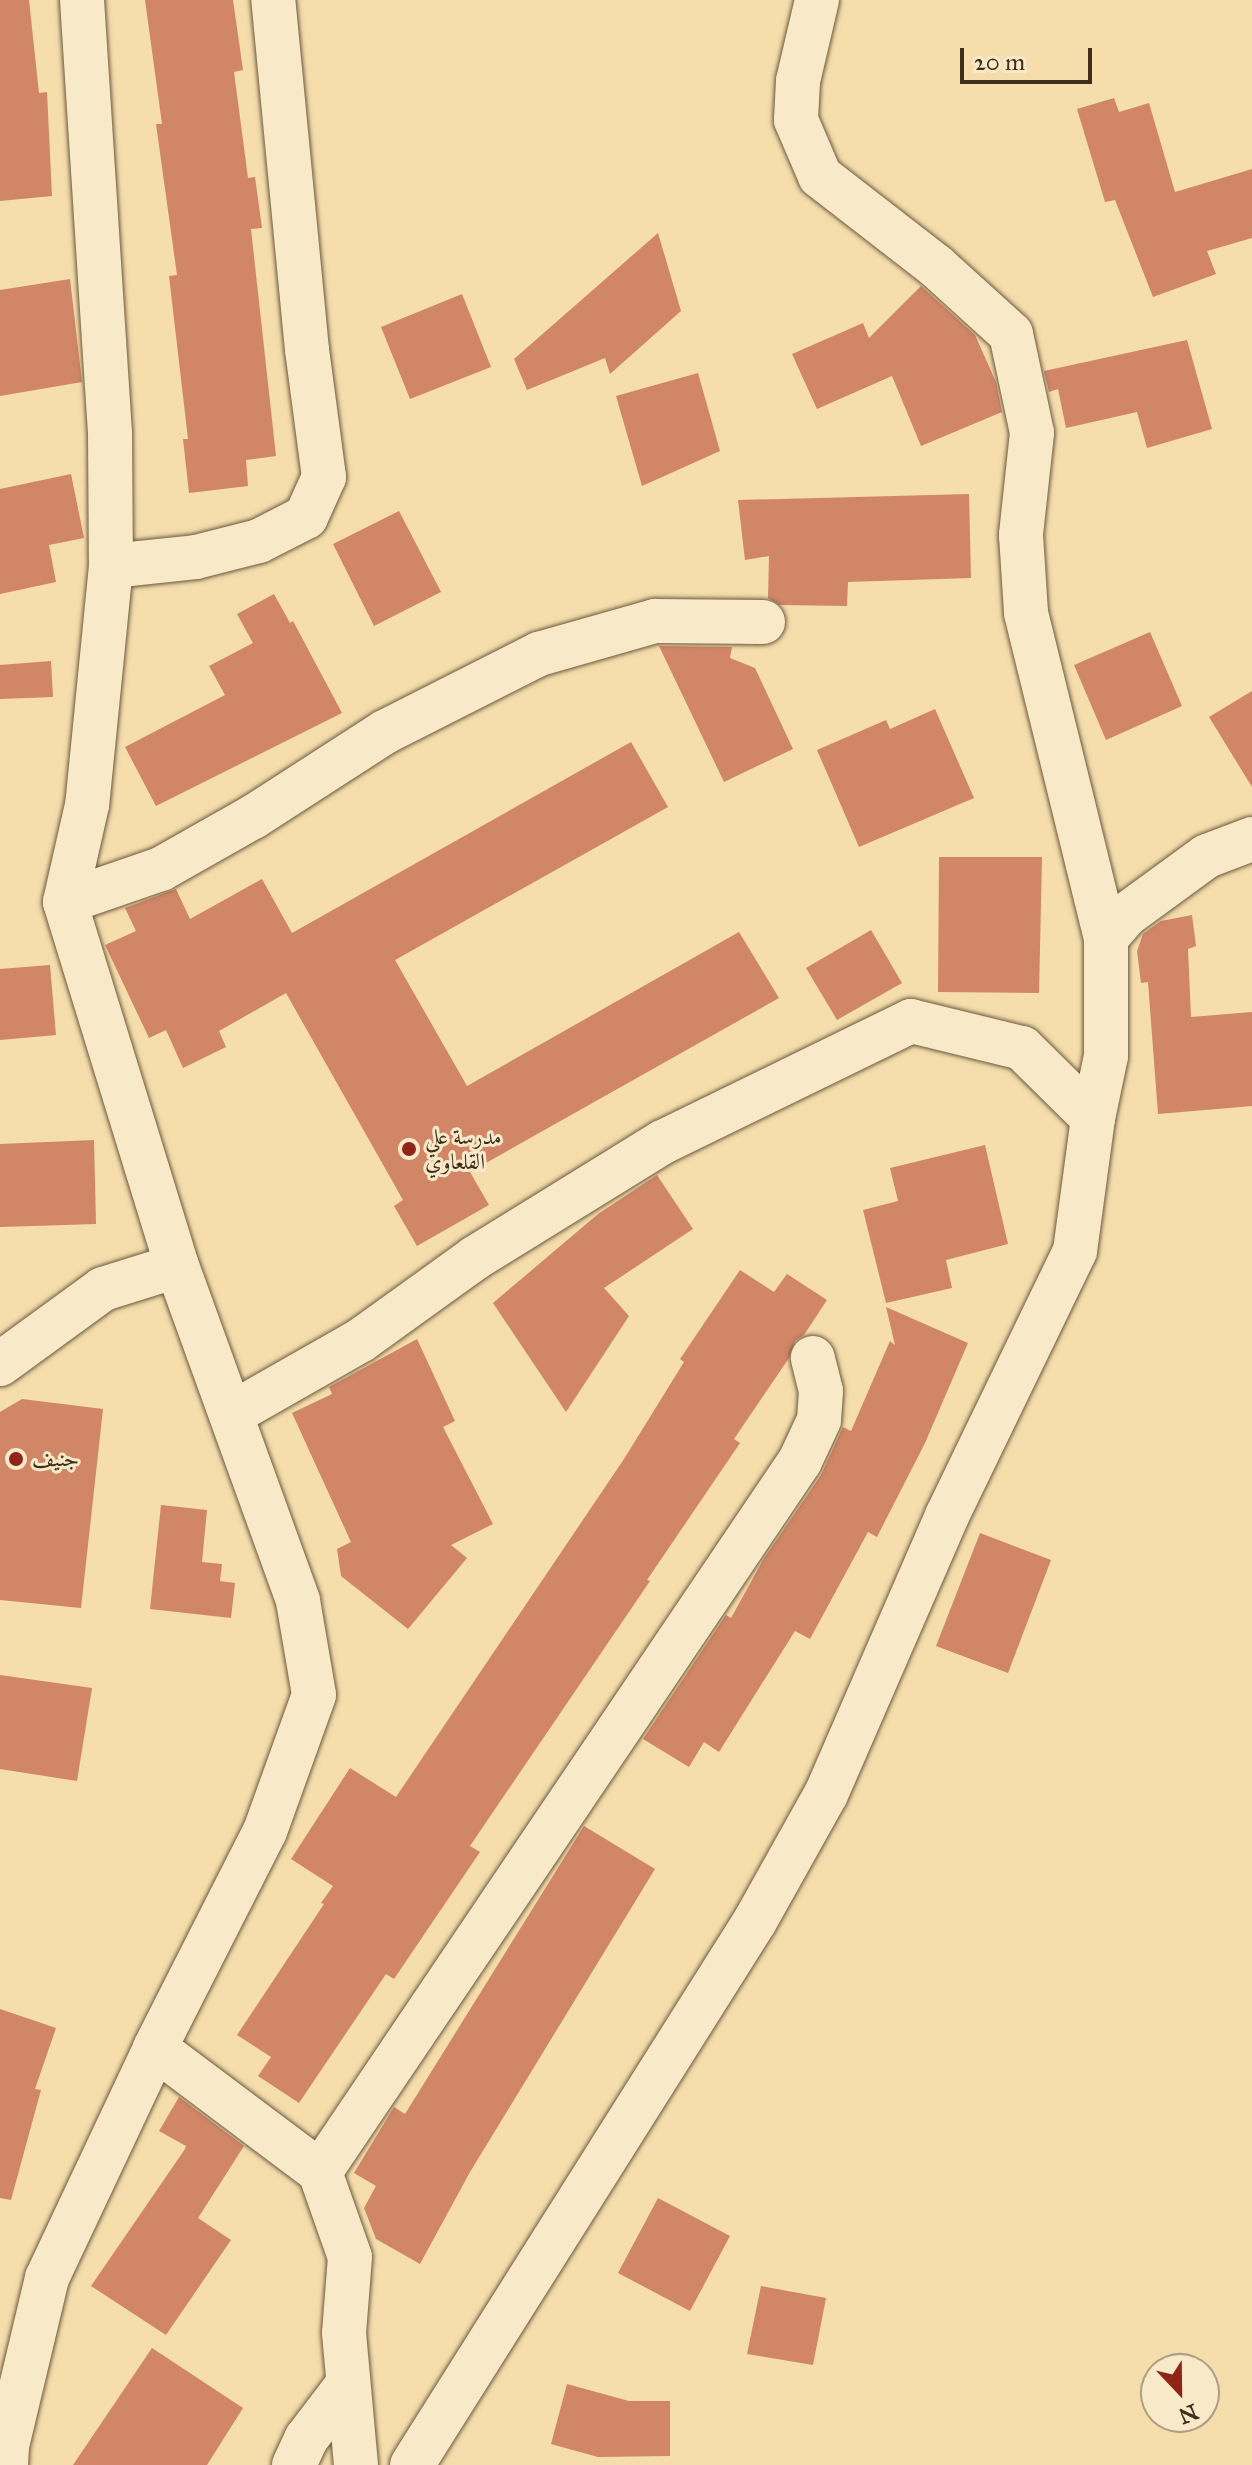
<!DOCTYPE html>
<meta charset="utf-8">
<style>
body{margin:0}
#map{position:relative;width:1252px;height:2465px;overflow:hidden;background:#f5ddac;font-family:"IM FELL Great Primer",Amiri,serif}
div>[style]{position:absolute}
.building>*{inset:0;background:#d18667}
.roads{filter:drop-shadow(0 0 2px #6c5a3e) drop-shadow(0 0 2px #6c5a3e)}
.minor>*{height:44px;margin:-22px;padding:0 22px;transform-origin:22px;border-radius:22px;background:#f8e9c9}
.dots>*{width:22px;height:22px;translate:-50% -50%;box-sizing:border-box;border:4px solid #f8e9c9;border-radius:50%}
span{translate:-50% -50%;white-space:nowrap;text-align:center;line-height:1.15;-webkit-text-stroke:6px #f8e9c9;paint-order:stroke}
.poi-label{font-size:22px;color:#3e2e1a}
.left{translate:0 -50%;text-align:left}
.north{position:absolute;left:1140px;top:2353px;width:80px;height:80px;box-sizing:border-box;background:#f8e9c9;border:2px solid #ae9e83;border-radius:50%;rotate:158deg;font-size:22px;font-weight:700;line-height:32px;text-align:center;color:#3e2e1a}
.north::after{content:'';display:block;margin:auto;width:28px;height:36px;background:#8f2418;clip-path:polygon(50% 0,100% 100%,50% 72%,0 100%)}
.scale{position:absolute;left:960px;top:48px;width:132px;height:36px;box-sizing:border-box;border:4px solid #3e2e1a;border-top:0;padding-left:10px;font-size:24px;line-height:28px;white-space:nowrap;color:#3e2e1a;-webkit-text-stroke:6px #f8e9c9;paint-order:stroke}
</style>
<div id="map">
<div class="building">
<i style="clip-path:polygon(0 0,29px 0,39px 93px,47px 92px,52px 196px,0 201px)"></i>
<i style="clip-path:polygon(145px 0,233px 0,243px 70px,234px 72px,248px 178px,255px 177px,262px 228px,251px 229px,276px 456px,246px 460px,248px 486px,189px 493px,183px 439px,188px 439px,169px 276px,177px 275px,156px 124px,162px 124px)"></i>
<i style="clip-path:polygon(1114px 98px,1119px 112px,1149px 103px,1175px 192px,1252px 169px,1252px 238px,1207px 251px,1216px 274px,1153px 297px,1115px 200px,1105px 202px,1077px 109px)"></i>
<i style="clip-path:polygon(658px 233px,681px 311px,610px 374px,605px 358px,527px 390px,514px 359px)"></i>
<i style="clip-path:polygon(70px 279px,82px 382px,0 396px,0 290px)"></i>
<i style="clip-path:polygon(921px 286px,975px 335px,996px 382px,1002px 412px,921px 446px,892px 376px,817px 409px,792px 354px,863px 323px,869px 338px)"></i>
<i style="clip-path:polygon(462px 294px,491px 367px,410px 399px,381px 327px)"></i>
<i style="clip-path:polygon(1187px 340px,1212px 429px,1147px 448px,1137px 412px,1066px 428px,1058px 389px,1049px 392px,1044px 371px)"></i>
<i style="clip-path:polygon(698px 373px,720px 451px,642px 486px,616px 396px)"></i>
<i style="clip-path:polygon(71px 474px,84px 538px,49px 545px,56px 582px,0 594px,0 489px)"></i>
<i style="clip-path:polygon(969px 494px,971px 578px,848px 582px,847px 606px,780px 605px,768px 598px,769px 556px,745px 560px,738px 500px)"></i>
<i style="clip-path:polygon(399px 511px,441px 592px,374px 626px,333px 544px)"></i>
<i style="clip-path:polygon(274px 594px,290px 623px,293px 621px,342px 713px,156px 806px,125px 747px,225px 695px,209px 666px,253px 643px,237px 614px)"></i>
<i style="clip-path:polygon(1150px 632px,1182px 706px,1106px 740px,1074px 665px)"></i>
<i style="clip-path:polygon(659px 646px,732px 647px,730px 658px,755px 668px,793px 749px,724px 782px)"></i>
<i style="clip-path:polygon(51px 661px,53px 697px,0 699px,0 665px)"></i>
<i style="clip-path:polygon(1252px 691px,1252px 787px,1209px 717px)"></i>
<i style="clip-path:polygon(935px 709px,974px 798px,859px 847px,817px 750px,886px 720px,890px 729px)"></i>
<i style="clip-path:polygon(631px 742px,668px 807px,395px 960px,467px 1086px,739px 932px,779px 998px,470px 1172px,489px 1205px,417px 1246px,394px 1206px,403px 1200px,286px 993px,219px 1031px,226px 1047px,183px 1068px,166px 1030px,149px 1038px,105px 945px,136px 931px,125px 908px,176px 889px,190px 919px,262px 879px,292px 933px)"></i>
<i style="clip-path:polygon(939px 857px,1042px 857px,1039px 993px,938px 992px)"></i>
<i style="clip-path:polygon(1192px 915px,1196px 946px,1188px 949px,1191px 1017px,1252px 1012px,1252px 1106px,1158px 1114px,1148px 982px,1141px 983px,1137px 951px,1143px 934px,1161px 921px)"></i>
<i style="clip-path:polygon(871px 930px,902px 983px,837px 1020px,806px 968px)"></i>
<i style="clip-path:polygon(50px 965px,56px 1035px,0 1040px,0 969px)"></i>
<i style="clip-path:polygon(94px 1140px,96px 1224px,0 1227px,0 1144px)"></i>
<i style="clip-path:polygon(985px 1145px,1008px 1244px,946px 1260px,952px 1288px,886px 1303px,863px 1210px,898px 1201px,890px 1168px)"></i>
<i style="clip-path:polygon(657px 1175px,693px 1229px,604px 1288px,629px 1316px,566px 1412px,493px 1303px,598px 1214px)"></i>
<i style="clip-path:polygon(740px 1270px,774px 1292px,787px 1274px,827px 1300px,804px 1335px,795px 1341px,789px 1358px,734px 1439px,740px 1443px,647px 1580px,650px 1581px,470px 1846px,480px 1852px,394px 1979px,386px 1974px,299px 2103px,258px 2076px,271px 2057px,237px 2035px,324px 1904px,321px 1903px,333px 1886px,291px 1859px,350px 1768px,396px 1797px,624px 1459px,684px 1362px,680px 1359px)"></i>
<i style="clip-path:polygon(886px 1307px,968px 1343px,925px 1443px,877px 1537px,868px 1532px,810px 1639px,795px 1631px,719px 1752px,704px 1742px,689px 1767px,643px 1739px,726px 1615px,731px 1618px,763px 1560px,821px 1475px,843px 1427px,851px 1431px,890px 1341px,895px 1345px)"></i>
<i style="clip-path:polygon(417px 1339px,455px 1421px,443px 1427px,493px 1524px,451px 1545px,467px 1558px,408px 1629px,341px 1576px,337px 1549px,351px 1542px,292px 1413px,332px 1394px,329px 1387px)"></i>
<i style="clip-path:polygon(22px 1399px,103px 1409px,81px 1608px,0 1600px,0 1412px)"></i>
<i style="clip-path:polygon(161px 1505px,207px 1510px,202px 1562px,222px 1564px,220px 1581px,235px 1583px,231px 1618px,150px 1609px)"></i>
<i style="clip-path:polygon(980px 1533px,1051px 1560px,1008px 1673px,936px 1646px)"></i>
<i style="clip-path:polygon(0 1675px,92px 1688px,77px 1781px,0 1769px)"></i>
<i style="clip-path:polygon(584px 1826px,655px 1869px,470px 2172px,420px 2264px,376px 2239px,364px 2208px,376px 2186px,354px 2173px,394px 2107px,405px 2114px)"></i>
<i style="clip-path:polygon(0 2009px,56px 2028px,35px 2089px,41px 2090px,11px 2200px,0 2198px)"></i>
<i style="clip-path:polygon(179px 2097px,244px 2146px,198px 2218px,231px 2240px,166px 2335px,91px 2286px,185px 2149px,186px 2146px,159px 2131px)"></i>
<i style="clip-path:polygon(658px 2198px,730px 2236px,690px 2311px,618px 2273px)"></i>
<i style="clip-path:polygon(761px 2286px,826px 2298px,813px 2365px,747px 2354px)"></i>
<i style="clip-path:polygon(152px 2348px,243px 2408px,207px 2465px,73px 2465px)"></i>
<i style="clip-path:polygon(567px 2384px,629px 2401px,670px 2401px,670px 2456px,598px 2457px,551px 2444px)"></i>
</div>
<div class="roads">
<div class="minor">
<i style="left:82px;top:0;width:434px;rotate:86.3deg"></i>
<i style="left:110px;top:433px;width:133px;rotate:89.6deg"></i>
<i style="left:111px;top:566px;width:240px;rotate:95.7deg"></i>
<i style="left:87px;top:805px;width:99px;rotate:102.8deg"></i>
<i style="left:65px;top:902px;width:381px;rotate:72.9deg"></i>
<i style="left:177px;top:1266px;width:356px;rotate:70.1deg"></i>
<i style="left:298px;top:1601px;width:95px;rotate:80.3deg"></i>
<i style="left:314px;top:1695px;width:145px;rotate:109.8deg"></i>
<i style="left:265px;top:1831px;width:243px;rotate:116.9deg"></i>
<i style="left:155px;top:2048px;width:206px;rotate:36.9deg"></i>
<i style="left:320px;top:2172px;width:90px;rotate:70.6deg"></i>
<i style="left:350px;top:2257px;width:76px;rotate:94.5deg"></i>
<i style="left:344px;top:2333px;width:133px;rotate:84.8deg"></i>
<i style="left:817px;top:0;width:83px;rotate:103.2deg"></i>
<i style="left:798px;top:81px;width:39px;rotate:93deg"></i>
<i style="left:796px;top:120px;width:61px;rotate:66.8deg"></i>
<i style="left:820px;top:176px;width:147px;rotate:37.8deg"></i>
<i style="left:936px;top:266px;width:101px;rotate:42.2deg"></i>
<i style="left:1011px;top:334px;width:101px;rotate:78deg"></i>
<i style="left:1032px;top:433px;width:103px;rotate:96.2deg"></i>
<i style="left:1021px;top:535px;width:78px;rotate:86.3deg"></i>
<i style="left:1026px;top:613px;width:335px;rotate:76.2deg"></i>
<i style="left:1106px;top:938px;width:118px;rotate:90deg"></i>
<i style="left:1106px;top:1056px;width:63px;rotate:101.8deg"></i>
<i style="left:111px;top:566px;width:85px;rotate:-6deg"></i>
<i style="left:196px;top:557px;width:65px;rotate:-14.3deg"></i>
<i style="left:259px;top:541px;width:53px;rotate:-27.1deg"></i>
<i style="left:306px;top:517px;width:44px;rotate:-65.8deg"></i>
<i style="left:324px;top:477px;width:128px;rotate:-97.6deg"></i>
<i style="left:307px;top:350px;width:352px;rotate:-95.5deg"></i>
<i style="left:65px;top:902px;width:102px;rotate:-19deg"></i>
<i style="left:161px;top:869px;width:106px;rotate:-29.5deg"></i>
<i style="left:253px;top:817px;width:157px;rotate:-32.8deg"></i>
<i style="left:385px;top:732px;width:173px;rotate:-26.9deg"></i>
<i style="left:539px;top:654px;width:121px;rotate:-15.9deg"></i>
<i style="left:655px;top:621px;width:108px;rotate:0.5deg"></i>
<i style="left:1106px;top:938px;width:30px;rotate:-49deg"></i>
<i style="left:1126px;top:915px;width:100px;rotate:-36.1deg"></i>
<i style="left:1207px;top:856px;width:48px;rotate:-20.7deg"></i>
<i style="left:0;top:1364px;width:127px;rotate:-36.1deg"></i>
<i style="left:103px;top:1289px;width:77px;rotate:-17.3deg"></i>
<i style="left:233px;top:1413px;width:147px;rotate:-29.7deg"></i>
<i style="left:361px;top:1340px;width:140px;rotate:-35.7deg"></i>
<i style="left:475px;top:1258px;width:221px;rotate:-31.7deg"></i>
<i style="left:663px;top:1142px;width:276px;rotate:-26deg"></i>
<i style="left:911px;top:1021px;width:114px;rotate:13.7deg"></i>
<i style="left:1022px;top:1048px;width:100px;rotate:44.6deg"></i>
<i style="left:1093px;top:1118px;width:134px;rotate:97.7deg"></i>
<i style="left:1075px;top:1251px;width:294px;rotate:115.8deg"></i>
<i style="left:947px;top:1516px;width:303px;rotate:113.5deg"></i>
<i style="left:826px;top:1794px;width:145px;rotate:119.2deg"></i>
<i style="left:755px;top:1921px;width:643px;rotate:122.23deg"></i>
<i style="left:320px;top:2172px;width:858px;rotate:-55.98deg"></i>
<i style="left:800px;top:1461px;width:45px;rotate:-65.1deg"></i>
<i style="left:819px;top:1420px;width:29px;rotate:-86deg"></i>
<i style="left:821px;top:1391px;width:34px;rotate:-104deg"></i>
<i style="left:6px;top:2465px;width:19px;rotate:-87deg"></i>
<i style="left:7px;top:2446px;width:173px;rotate:-76.6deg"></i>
<i style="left:47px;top:2278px;width:254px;rotate:-64.8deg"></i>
<i style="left:294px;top:2465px;width:29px;rotate:-65deg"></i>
<i style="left:306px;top:2439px;width:69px;rotate:-52.6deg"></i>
</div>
</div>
<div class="dots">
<i style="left:409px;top:1149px;background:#8f2418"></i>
<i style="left:16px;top:1459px;background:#8f2418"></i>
</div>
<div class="poi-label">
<span class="left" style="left:425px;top:1149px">مدرسة علي<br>القلعاوي</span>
<span class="left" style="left:32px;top:1459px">جنيف</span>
</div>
<div class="north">N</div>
<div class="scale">20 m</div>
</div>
